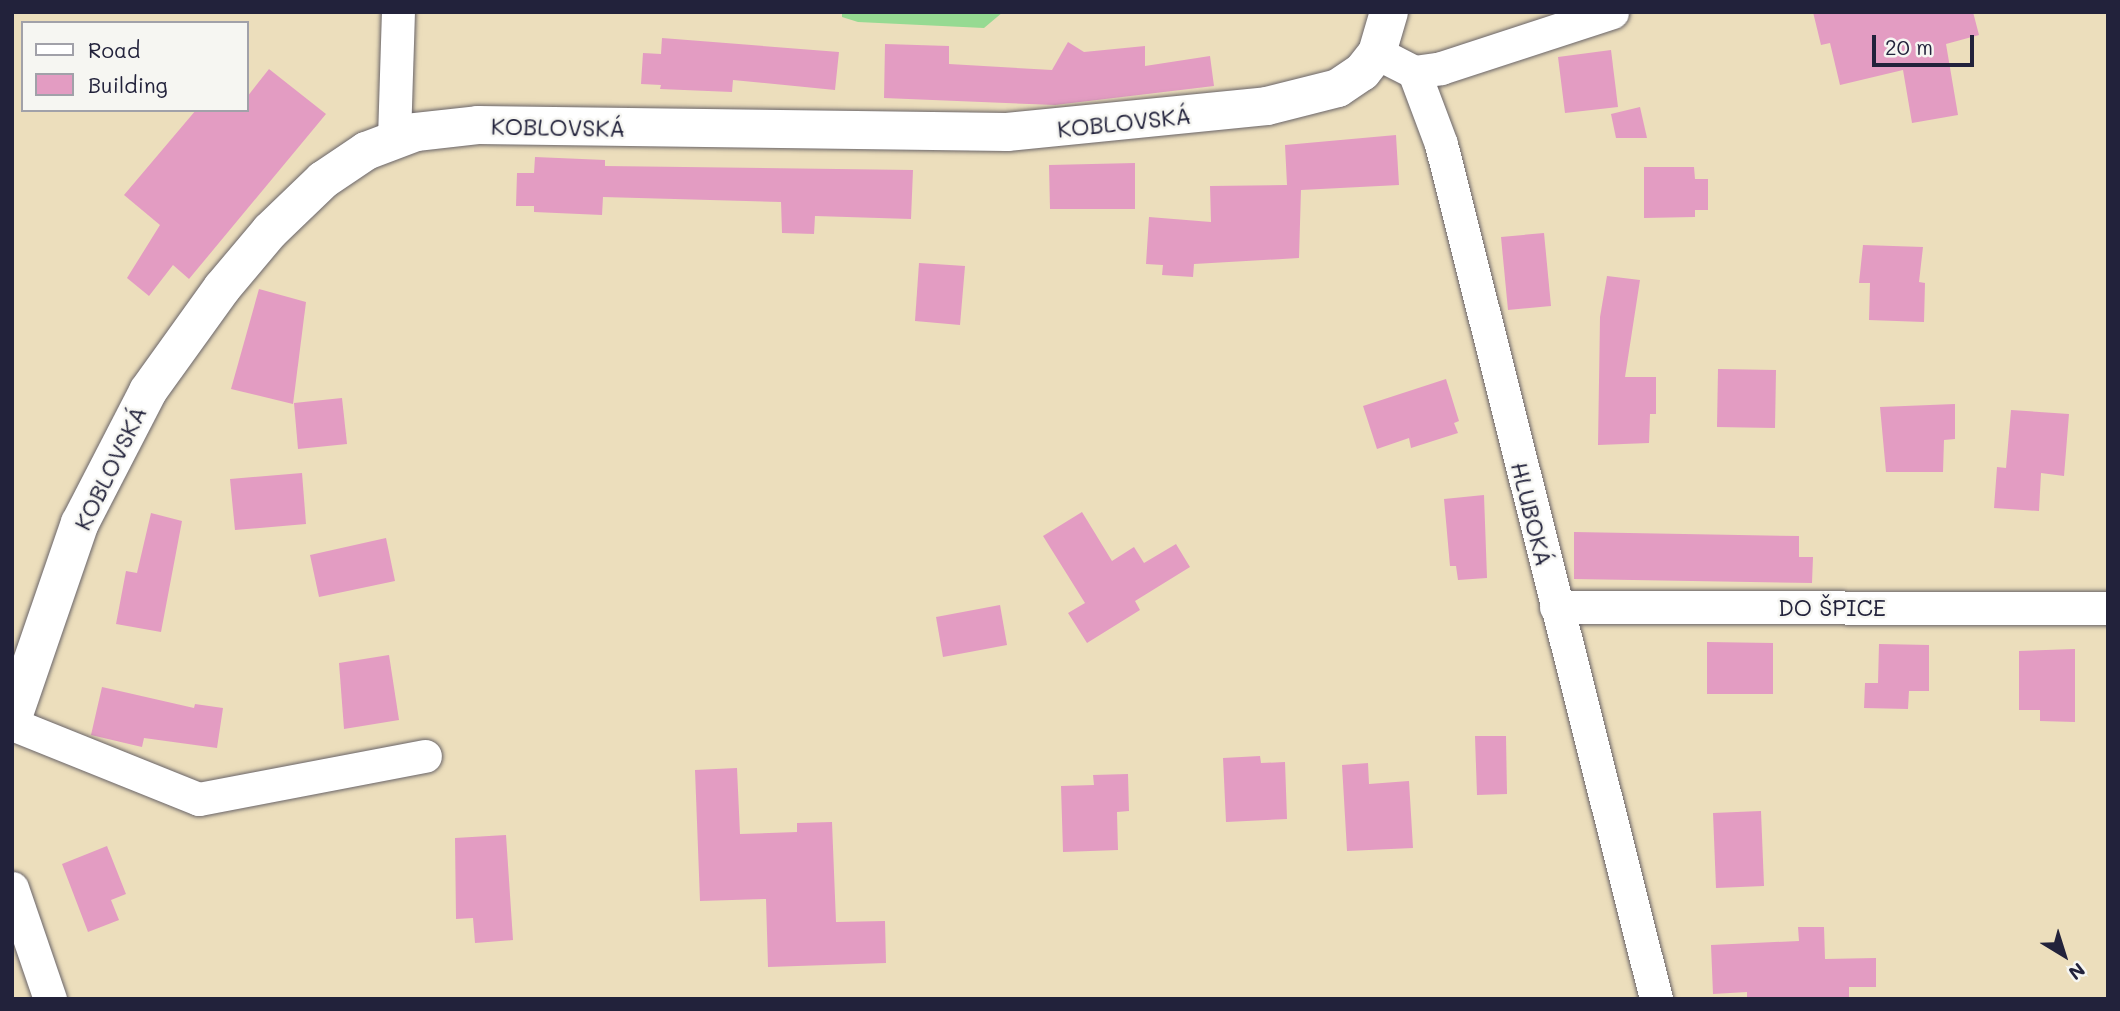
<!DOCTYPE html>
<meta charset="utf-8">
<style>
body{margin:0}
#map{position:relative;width:2120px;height:1011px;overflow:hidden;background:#ecdebc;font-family:Mali,sans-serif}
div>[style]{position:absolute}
.green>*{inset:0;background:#96da92}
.building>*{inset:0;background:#e39cc2}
.roads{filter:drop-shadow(0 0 2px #696468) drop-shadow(0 0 2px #696468)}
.street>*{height:33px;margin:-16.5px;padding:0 16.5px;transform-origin:16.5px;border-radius:16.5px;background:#fff}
.secondary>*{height:38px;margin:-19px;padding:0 19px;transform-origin:19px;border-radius:19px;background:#fff}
span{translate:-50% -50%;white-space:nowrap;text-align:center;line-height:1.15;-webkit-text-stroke:5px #f6f6f2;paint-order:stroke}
.street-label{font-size:23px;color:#22223b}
.frame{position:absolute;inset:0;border:14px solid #22223b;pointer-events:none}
.legend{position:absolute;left:21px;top:21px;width:228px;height:91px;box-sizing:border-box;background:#f6f6f2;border:2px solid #a1a1a9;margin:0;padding:9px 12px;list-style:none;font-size:21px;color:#22223b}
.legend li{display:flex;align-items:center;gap:14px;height:35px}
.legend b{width:35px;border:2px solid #a1a1a9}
.north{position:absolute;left:2029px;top:920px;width:70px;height:70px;-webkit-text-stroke:5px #f6f6f2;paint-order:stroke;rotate:142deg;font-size:19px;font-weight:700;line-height:28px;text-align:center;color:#22223b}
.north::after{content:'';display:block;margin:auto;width:24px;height:32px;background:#22223b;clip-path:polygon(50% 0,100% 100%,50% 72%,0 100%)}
.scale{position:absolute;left:1872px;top:35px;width:102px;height:32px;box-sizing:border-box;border:4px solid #22223b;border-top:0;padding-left:9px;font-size:21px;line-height:24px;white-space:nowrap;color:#22223b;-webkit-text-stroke:5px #f6f6f2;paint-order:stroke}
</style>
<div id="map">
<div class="green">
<i style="clip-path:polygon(842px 12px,1003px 12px,984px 28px,858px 22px,842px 17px)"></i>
</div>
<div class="building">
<i style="clip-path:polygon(1813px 12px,1973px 12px,1979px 35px,1946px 44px,1958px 115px,1912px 123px,1903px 70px,1840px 85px,1830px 43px,1821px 45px)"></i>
<i style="clip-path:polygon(662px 38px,839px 52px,835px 90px,733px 80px,732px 92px,660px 89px,661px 85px,641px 84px,643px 53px,661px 54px)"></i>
<i style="clip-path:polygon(1068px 42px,1084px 52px,1145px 46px,1145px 66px,1210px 56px,1214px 86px,1055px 105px,884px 98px,885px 44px,949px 46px,949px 64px,1052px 70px)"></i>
<i style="clip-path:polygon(1611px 50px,1618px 107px,1565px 113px,1558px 57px)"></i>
<i style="clip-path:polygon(269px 69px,326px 114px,189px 279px,173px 265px,149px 296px,127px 278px,160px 225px,124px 195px,196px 110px,247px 110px,247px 97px)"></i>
<i style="clip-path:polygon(1640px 107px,1647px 138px,1616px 138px,1611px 114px)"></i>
<i style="clip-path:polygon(1396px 135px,1399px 185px,1301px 190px,1299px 258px,1194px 264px,1193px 277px,1162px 275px,1163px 265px,1146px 264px,1149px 217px,1211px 222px,1210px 186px,1287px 185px,1285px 145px)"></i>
<i style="clip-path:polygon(535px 157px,605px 160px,605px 166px,913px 170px,911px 219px,815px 216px,814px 234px,782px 233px,781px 202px,603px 197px,602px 215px,534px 212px,534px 206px,516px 206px,517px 173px,534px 173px)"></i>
<i style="clip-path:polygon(1135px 163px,1135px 209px,1050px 209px,1049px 165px)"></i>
<i style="clip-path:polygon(1644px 167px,1694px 167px,1695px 179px,1708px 179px,1708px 210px,1695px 210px,1695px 217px,1644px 218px)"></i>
<i style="clip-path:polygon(1544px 233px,1551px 306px,1508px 310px,1501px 237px)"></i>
<i style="clip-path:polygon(1863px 245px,1923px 247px,1919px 282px,1925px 283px,1924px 322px,1869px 320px,1870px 283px,1859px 283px)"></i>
<i style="clip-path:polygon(919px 263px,965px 266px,960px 325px,915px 321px)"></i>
<i style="clip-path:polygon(1607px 276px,1640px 280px,1625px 377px,1656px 377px,1656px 414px,1650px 414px,1649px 443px,1598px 445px,1600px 317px)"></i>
<i style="clip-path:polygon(259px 289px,306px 302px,293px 404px,231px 389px)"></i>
<i style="clip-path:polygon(1718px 369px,1776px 370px,1775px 428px,1717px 427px)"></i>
<i style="clip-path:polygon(1446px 379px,1459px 421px,1454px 423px,1458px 433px,1411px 448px,1409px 438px,1377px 449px,1363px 406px)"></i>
<i style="clip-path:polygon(342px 398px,347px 444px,298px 449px,294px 403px)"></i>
<i style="clip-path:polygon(1955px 404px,1955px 439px,1944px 440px,1943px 472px,1886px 472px,1880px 407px)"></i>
<i style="clip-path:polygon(2011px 410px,2069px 414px,2064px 476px,2041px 473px,2039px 511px,1994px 508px,1997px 467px,2006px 468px)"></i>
<i style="clip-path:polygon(302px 473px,306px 524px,235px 530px,230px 479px)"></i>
<i style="clip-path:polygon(1484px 495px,1487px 578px,1458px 580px,1456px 566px,1450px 566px,1444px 499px)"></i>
<i style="clip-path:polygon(1082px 512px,1112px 561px,1134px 547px,1144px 563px,1176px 544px,1190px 567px,1135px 601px,1140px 610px,1087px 643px,1068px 613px,1085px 603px,1043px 536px)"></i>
<i style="clip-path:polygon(151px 513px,182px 521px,161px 632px,116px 624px,126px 571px,137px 573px)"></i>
<i style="clip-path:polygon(1574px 532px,1799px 536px,1799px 557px,1813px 557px,1812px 583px,1574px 579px)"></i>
<i style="clip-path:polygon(386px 538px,395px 581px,319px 597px,310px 555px)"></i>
<i style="clip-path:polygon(1000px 605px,1007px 645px,943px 657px,936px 617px)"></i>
<i style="clip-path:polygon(1707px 642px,1773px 643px,1773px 694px,1707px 694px)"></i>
<i style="clip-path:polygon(1879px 644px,1929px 645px,1929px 691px,1909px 691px,1908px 709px,1864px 708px,1865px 683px,1878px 683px)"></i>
<i style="clip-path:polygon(2075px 649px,2075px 722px,2040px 721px,2040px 710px,2019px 710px,2019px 651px)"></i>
<i style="clip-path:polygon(389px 655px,399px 720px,344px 729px,339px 663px)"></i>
<i style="clip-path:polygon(102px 687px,194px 708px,195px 704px,223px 708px,217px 748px,144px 738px,142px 747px,91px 735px)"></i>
<i style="clip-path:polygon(1475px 736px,1506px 736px,1507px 794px,1477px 795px)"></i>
<i style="clip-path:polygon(1260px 756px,1261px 763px,1285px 762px,1287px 819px,1226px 822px,1223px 758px)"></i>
<i style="clip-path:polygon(1368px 763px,1369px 784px,1409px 781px,1413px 848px,1347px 851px,1342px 765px)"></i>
<i style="clip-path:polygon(737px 768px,740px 834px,797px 832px,797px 823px,832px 822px,836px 922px,885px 921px,886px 963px,768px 967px,766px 899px,700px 901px,695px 770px)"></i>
<i style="clip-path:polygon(1128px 774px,1129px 811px,1117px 812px,1118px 850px,1063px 852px,1061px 786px,1094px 785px,1093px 775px)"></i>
<i style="clip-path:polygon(1761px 811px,1764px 886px,1716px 888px,1713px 813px)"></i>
<i style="clip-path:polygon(506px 835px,513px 940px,475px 943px,473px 918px,456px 919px,455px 838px)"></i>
<i style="clip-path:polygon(107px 846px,126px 894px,111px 900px,119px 920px,88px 932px,62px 864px)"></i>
<i style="clip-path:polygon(1798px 927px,1824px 927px,1825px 959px,1876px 958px,1876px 987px,1849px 987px,1849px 999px,1747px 999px,1747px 992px,1713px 994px,1711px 945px,1799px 941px)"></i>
</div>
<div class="roads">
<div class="street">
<i style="left:1377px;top:53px;width:42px;rotate:27.2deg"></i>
<i style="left:1414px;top:72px;width:77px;rotate:69.4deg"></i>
<i style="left:1441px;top:144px;width:882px;rotate:75.88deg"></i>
<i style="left:1414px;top:72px;width:27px;rotate:-8deg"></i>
<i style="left:1441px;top:68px;width:180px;rotate:-18.1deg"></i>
<i style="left:394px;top:138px;width:126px;rotate:-88.2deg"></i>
<i style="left:1556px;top:607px;width:552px;rotate:0.1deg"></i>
<i style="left:12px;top:724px;width:201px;rotate:21.9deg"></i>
<i style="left:199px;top:799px;width:230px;rotate:-10.8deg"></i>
<i style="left:12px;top:888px;width:117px;rotate:71.1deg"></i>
</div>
<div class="secondary">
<i style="left:12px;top:720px;width:208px;rotate:-71deg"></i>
<i style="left:80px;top:523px;width:148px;rotate:-62.7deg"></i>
<i style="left:148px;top:391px;width:127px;rotate:-54.3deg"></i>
<i style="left:222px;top:288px;width:75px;rotate:-49.9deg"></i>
<i style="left:270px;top:231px;width:74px;rotate:-43.9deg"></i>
<i style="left:323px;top:180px;width:52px;rotate:-34deg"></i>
<i style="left:366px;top:151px;width:53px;rotate:-20.8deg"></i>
<i style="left:416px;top:132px;width:62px;rotate:-6.4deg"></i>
<i style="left:478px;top:125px;width:529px;rotate:0.76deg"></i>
<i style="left:1007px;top:132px;width:261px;rotate:-5.7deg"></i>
<i style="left:1267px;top:106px;width:73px;rotate:-14.2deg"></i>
<i style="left:1338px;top:88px;width:29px;rotate:-34deg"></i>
<i style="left:1362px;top:72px;width:24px;rotate:-52deg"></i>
<i style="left:1377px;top:53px;width:43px;rotate:-73.7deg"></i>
</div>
</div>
<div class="street-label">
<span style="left:1124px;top:122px;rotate:-6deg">KOBLOVSKÁ</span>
<span style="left:558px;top:127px;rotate:1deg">KOBLOVSKÁ</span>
<span style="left:110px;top:468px;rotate:-64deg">KOBLOVSKÁ</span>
<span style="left:1532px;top:514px;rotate:76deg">HLUBOKÁ</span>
<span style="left:1832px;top:607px">DO ŠPICE</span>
</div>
<div class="frame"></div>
<ul class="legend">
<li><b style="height:9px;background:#fff"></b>Road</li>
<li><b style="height:19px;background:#e39cc2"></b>Building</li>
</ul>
<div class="north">N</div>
<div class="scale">20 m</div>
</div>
